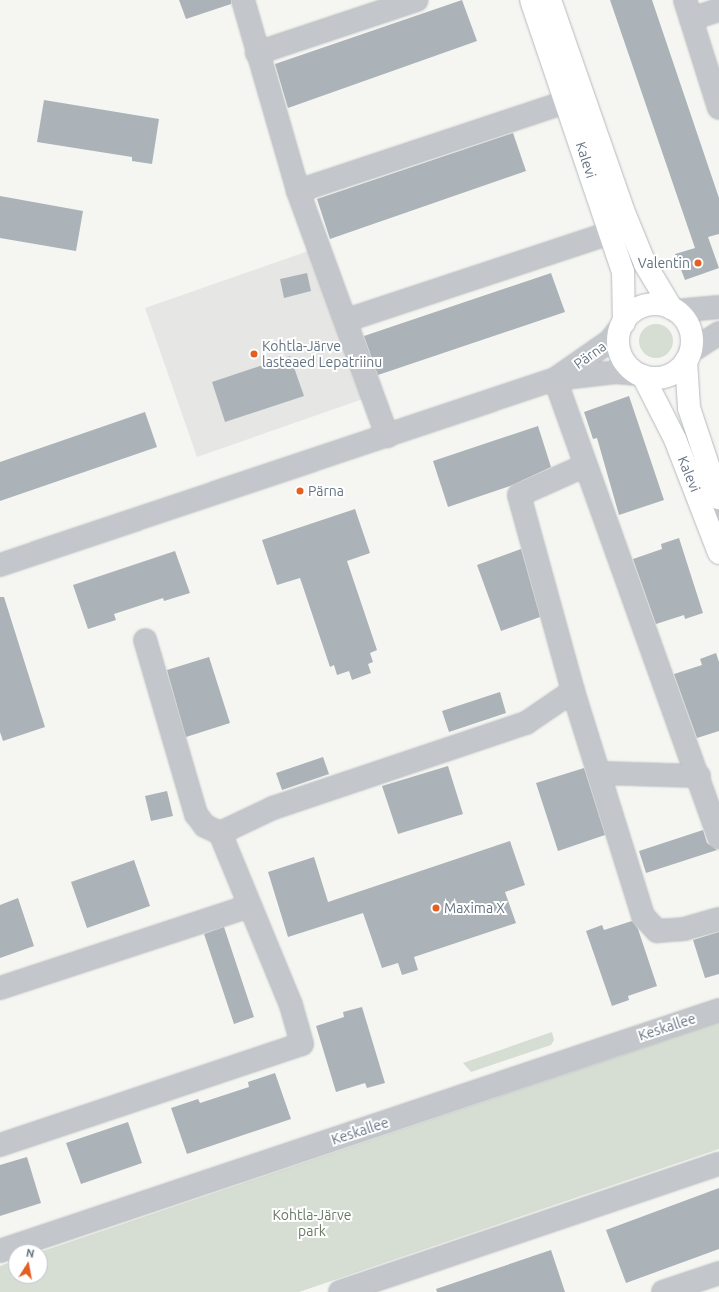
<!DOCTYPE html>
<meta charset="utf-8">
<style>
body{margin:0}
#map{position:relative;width:719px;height:1292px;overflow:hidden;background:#f5f6f2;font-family:Ubuntu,sans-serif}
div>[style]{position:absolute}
.built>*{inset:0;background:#e6e7e5}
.green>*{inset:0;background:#d6ddd3}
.round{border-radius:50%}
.building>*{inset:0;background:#abb2b8}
.roads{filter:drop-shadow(0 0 1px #b6babe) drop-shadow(0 0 1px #b6babe)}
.minor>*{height:22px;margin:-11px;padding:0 11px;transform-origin:11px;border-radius:11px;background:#c3c6ca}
.major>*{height:22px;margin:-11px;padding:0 11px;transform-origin:11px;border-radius:11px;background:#fff}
.major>.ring{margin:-11px;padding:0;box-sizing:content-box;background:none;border:22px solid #fff;border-radius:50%}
.dots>*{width:11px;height:11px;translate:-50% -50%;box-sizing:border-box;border:2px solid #fff;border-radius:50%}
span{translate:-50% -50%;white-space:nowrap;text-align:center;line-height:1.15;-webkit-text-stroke:4px #fff;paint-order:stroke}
.street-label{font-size:14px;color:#647383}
.poi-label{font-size:14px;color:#647383}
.right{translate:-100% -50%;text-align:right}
.left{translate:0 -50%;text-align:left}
.park-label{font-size:14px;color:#667a63}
.north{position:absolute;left:8px;top:1244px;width:40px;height:40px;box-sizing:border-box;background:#fff;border:1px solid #c1c7cd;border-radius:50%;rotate:11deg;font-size:11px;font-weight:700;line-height:16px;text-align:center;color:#647383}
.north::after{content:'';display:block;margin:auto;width:14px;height:18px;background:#e55e22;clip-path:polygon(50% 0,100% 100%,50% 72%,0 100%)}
</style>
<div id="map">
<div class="built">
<i style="clip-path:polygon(311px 250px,363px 399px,197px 457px,145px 308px)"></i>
</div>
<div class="green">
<i class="round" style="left:639px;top:324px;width:34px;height:34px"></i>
<i style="clip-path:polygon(719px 1022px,719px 1149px,299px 1292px,0 1292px,0 1266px,16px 1260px,16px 1276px,40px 1276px,40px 1252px)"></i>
<i style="clip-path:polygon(552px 1032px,554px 1040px,551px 1045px,471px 1072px,463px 1063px)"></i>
</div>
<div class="building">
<i style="clip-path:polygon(179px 0,231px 0,231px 4px,186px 19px)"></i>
<i style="clip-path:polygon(462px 0,477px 41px,288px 108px,275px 64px)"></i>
<i style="clip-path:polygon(610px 0,652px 0,719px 198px,719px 234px,708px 237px,719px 268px,685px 280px,675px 254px,695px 248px)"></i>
<i style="clip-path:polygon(44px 100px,159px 119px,152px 164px,132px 161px,132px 157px,37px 142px)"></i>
<i style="clip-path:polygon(513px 133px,526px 171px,330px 239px,317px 199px)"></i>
<i style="clip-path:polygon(0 196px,83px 211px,76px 251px,0 238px)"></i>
<i style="clip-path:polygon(307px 273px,311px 291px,284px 298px,280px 279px)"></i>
<i style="clip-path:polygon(551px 273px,565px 312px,378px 375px,364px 336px)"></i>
<i style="clip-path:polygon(290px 356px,304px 396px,225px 422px,212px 382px)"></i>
<i style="clip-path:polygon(629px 396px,664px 500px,619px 515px,597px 438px,593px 439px,584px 412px)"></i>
<i style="clip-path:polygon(145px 412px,157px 447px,0 501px,0 462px)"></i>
<i style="clip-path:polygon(538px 426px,551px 467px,510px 486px,448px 507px,433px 461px)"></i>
<i style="clip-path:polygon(355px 509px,370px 553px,347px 561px,377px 650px,370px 653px,373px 662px,368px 664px,371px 673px,352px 680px,349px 671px,337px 675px,334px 665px,330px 667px,300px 578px,277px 585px,262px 540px)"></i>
<i style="clip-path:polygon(679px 538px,703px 613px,685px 619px,684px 615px,656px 624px,633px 559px,662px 549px,661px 544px)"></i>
<i style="clip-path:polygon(521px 549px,540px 617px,501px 631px,477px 565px)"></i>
<i style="clip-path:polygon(175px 551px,190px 593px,164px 601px,163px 598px,114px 614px,116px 620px,88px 629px,73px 585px)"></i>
<i style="clip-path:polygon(0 597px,4px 597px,45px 727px,3px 741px,0 732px)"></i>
<i style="clip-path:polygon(716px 653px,719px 662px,719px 731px,697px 738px,674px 674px,702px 665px,700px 659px)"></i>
<i style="clip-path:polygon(209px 657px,230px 723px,186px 737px,167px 670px)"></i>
<i style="clip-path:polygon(500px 692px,506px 713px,449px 732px,442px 711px)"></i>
<i style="clip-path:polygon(323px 757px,329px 774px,282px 790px,276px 773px)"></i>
<i style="clip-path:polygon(448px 766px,463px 814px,398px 834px,382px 786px)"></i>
<i style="clip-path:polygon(584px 768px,605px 835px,558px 851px,536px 783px)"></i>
<i style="clip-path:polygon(167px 791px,173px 816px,151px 821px,145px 796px)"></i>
<i style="clip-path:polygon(703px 830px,707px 843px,717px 850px,646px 873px,639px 851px)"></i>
<i style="clip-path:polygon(510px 841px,525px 885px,505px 892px,516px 923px,414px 957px,418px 970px,402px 975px,398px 963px,382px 968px,363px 913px,288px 937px,268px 872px,314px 857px,328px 902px)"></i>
<i style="clip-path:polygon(134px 860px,150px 906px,87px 928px,71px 882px)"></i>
<i style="clip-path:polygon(18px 898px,34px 946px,0 958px,0 905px)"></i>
<i style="clip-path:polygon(632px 921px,638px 929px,657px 986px,628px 996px,629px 1000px,612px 1006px,586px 931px,602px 925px,604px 930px)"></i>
<i style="clip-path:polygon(224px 927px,254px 1017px,234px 1024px,204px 934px)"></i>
<i style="clip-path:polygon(719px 932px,719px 974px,705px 978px,693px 940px)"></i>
<i style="clip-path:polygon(362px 1007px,385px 1083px,367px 1088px,365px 1083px,336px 1092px,316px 1026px,344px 1017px,343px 1012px)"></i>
<i style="clip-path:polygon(275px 1073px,291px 1119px,187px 1154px,171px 1108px,198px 1099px,200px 1103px,249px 1087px,248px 1082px)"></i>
<i style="clip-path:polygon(128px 1122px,142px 1163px,81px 1184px,66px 1143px)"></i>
<i style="clip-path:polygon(27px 1157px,41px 1203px,0 1216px,0 1165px)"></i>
<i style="clip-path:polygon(719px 1188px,719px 1249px,626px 1283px,606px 1230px)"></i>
<i style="clip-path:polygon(551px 1250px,565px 1292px,437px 1292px,436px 1289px)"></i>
</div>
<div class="roads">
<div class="minor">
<i style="left:243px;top:0;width:199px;rotate:73.9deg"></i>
<i style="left:298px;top:191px;width:261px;rotate:70deg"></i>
<i style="left:685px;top:0;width:20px;rotate:72deg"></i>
<i style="left:691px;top:19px;width:29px;rotate:-18deg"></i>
<i style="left:691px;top:19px;width:93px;rotate:72.5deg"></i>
<i style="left:257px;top:53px;width:168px;rotate:-18.4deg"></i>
<i style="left:298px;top:191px;width:300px;rotate:-18.4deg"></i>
<i style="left:676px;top:311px;width:43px;rotate:-5.3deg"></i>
<i style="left:347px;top:320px;width:296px;rotate:-18.3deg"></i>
<i style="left:690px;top:352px;width:35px;rotate:-33deg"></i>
<i style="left:558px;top:377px;width:63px;rotate:-34.7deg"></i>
<i style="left:610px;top:341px;width:18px;rotate:-52deg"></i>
<i style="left:555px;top:379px;width:487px;rotate:70.3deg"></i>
<i style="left:706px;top:515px;width:14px;rotate:-21deg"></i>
<i style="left:0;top:565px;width:585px;rotate:-18.53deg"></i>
<i style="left:555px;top:379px;width:61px;rotate:-6.5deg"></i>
<i style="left:616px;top:372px;width:22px;rotate:5deg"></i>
<i style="left:573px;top:691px;width:236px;rotate:72.7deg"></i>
<i style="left:643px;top:916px;width:21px;rotate:47deg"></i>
<i style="left:657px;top:931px;width:27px;rotate:-4deg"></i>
<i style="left:684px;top:929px;width:36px;rotate:-16deg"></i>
<i style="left:599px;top:773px;width:100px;rotate:1.7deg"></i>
<i style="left:220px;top:833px;width:59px;rotate:-25.3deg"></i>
<i style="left:273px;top:808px;width:267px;rotate:-18.6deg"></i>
<i style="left:526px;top:723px;width:57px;rotate:-34.2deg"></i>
<i style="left:573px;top:691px;width:203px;rotate:-105.4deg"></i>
<i style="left:519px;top:495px;width:73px;rotate:-24.1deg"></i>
<i style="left:0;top:988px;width:262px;rotate:-18.2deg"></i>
<i style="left:0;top:1145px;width:318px;rotate:-18.5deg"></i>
<i style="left:302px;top:1044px;width:41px;rotate:-105.8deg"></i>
<i style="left:291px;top:1005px;width:186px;rotate:-112.4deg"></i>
<i style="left:220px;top:833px;width:17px;rotate:-155deg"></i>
<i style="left:205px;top:826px;width:15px;rotate:-127deg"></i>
<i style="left:196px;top:814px;width:181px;rotate:-106.3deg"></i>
<i style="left:0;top:1251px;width:758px;rotate:-18.53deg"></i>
<i style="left:340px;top:1292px;width:400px;rotate:-18.7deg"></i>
<i style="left:663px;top:1292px;width:59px;rotate:-18.7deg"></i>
</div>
<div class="major">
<i style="left:531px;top:0;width:287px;rotate:71.3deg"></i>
<i style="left:623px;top:272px;width:51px;rotate:88.9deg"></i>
<i style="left:550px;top:0;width:222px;rotate:70.8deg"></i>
<i style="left:623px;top:210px;width:58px;rotate:67.8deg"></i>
<i style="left:645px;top:264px;width:52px;rotate:59deg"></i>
<i class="ring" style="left:618px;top:304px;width:52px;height:52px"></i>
<i style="left:686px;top:361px;width:47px;rotate:86.3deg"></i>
<i style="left:689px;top:408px;width:95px;rotate:71.6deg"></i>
<i style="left:643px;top:376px;width:71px;rotate:63.1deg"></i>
<i style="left:675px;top:439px;width:122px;rotate:68.9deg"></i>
</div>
</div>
<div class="dots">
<i style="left:698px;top:263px;background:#e55e22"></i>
<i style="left:254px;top:354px;background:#e55e22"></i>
<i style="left:300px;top:491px;background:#e55e22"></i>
<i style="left:436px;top:908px;background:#e55e22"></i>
</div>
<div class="street-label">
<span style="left:586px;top:160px;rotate:72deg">Kalevi</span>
<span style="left:590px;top:355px;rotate:-36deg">Pärna</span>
<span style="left:689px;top:474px;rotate:68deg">Kalevi</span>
<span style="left:667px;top:1027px;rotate:-18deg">Keskallee</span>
<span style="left:360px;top:1131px;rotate:-18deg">Keskallee</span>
</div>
<div class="poi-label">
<span class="right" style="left:690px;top:263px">Valentin</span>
<span class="left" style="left:262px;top:354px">Kohtla-Järve<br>lasteaed Lepatriinu</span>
<span class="left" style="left:308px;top:491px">Pärna</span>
<span class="left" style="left:444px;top:908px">Maxima X</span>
</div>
<div class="park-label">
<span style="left:312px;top:1223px">Kohtla-Järve<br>park</span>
</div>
<div class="north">N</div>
</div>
